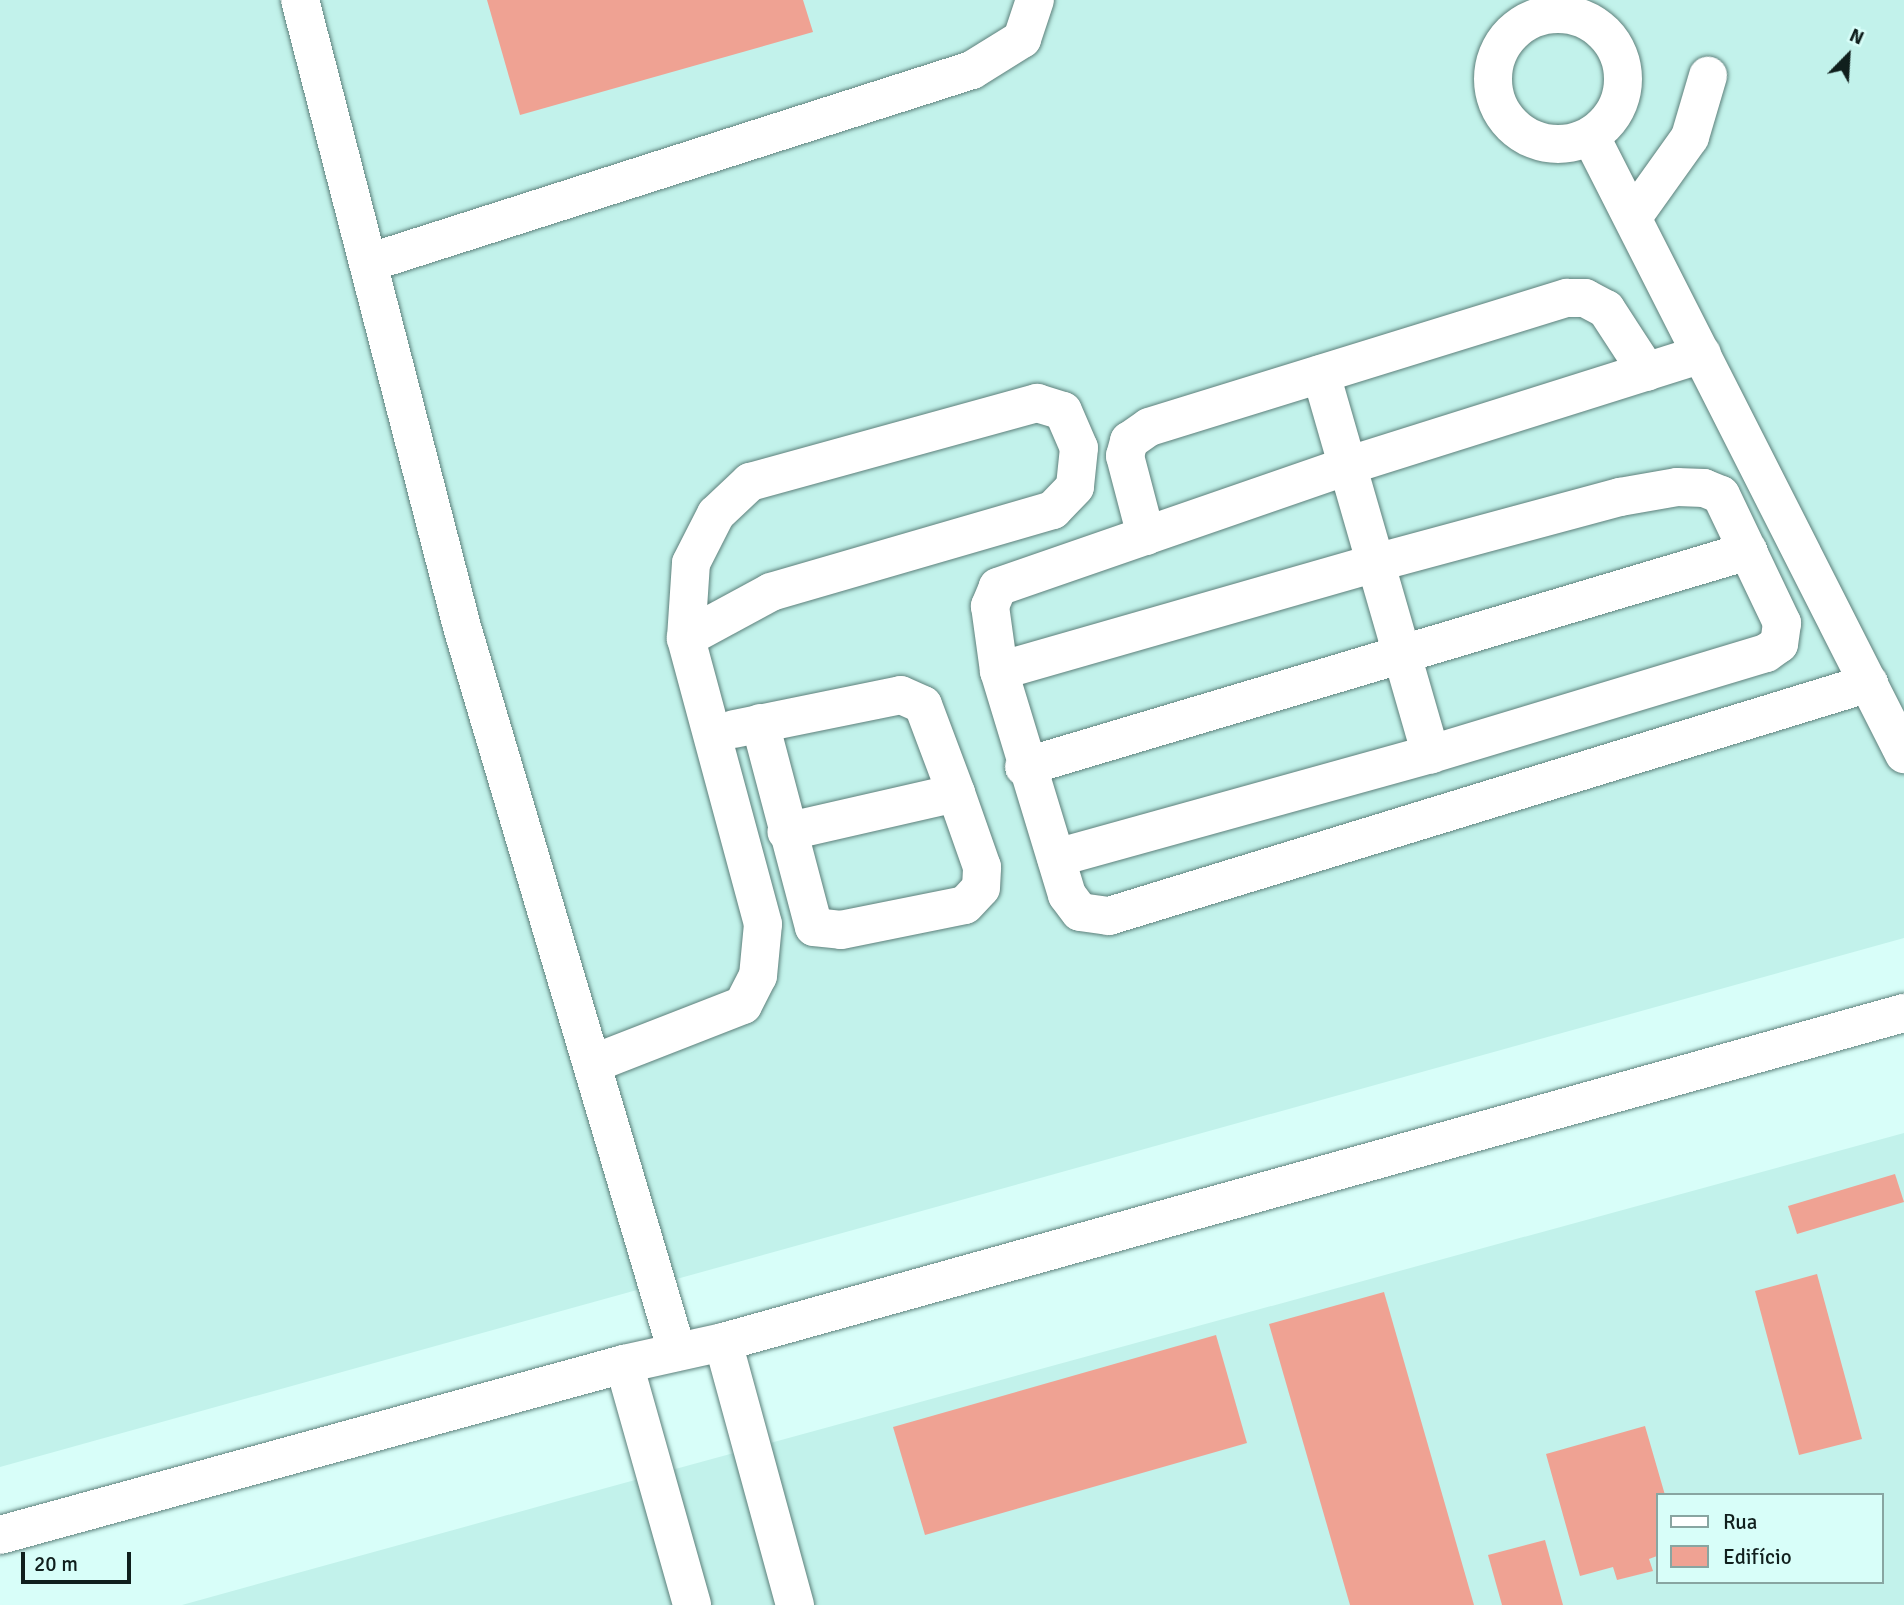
<!DOCTYPE html>
<meta charset="utf-8">
<style>
body{margin:0}
#map{position:relative;width:1904px;height:1605px;overflow:hidden;background:#d8fef9;font-family:Signika,sans-serif}
div>[style]{position:absolute}
.built>*{inset:0;background:#c2f2eb}
.building>*{inset:0;background:#efa293}
.roads{filter:drop-shadow(0 0 2px #5d807b) drop-shadow(0 0 2px #5d807b)}
.minor>*{height:38px;margin:-19px;padding:0 19px;transform-origin:19px;border-radius:19px;background:#fff}
.minor>.ring{margin:-19px;padding:0;box-sizing:content-box;background:none;border:38px solid #fff;border-radius:50%}
.major>*{height:38px;margin:-19px;padding:0 19px;transform-origin:19px;border-radius:19px;background:#fff}
span{translate:-50% -50%;white-space:nowrap;text-align:center;line-height:1.15;-webkit-text-stroke:6px #d8fef9;paint-order:stroke}
.legend{position:absolute;left:1656px;top:1493px;width:228px;height:91px;box-sizing:border-box;background:#d8fef9;border:2px solid #88a5a1;margin:0;padding:9px 12px;list-style:none;font-size:21px;color:#101f1d}
.legend li{display:flex;align-items:center;gap:14px;height:35px}
.legend b{width:35px;border:2px solid #88a5a1}
.north{position:absolute;left:1813px;top:21px;width:70px;height:70px;-webkit-text-stroke:5px #d8fef9;paint-order:stroke;rotate:24deg;font-size:19px;font-weight:700;line-height:28px;text-align:center;color:#101f1d}
.north::after{content:'';display:block;margin:auto;width:24px;height:32px;background:#101f1d;clip-path:polygon(50% 0,100% 100%,50% 72%,0 100%)}
.scale{position:absolute;left:21px;top:1552px;width:110px;height:32px;box-sizing:border-box;border:4px solid #101f1d;border-top:0;padding-left:9px;font-size:21px;line-height:24px;white-space:nowrap;color:#101f1d;-webkit-text-stroke:5px #d8fef9;paint-order:stroke}
</style>
<div id="map">
<div class="built">
<i style="clip-path:polygon(0 0,1904px 0,1904px 938px,0 1467px)"></i>
<i style="clip-path:polygon(evenodd,1904px 1133px,1904px 1605px,182px 1605px,562px 1500px,1904px 1133px,1657px 1495px,1881px 1495px,1881px 1582px,1657px 1582px,1657px 1495px)"></i>
</div>
<div class="building">
<i style="clip-path:polygon(487px 0,803px 0,813px 32px,520px 115px)"></i>
<i style="clip-path:polygon(1895px 1174px,1904px 1202px,1797px 1234px,1788px 1206px)"></i>
<i style="clip-path:polygon(1817px 1274px,1862px 1439px,1799px 1455px,1755px 1291px)"></i>
<i style="clip-path:polygon(1384px 1292px,1474px 1605px,1350px 1605px,1269px 1324px)"></i>
<i style="clip-path:polygon(1216px 1335px,1247px 1443px,925px 1535px,893px 1427px)"></i>
<i style="clip-path:polygon(1645px 1426px,1665px 1495px,1657px 1495px,1657px 1556px,1649px 1559px,1653px 1571px,1617px 1580px,1613px 1567px,1580px 1576px,1546px 1454px)"></i>
<i style="clip-path:polygon(1545px 1540px,1563px 1605px,1502px 1605px,1488px 1555px)"></i>
</div>
<div class="roads">
<div class="minor">
<i style="left:300px;top:0;width:648px;rotate:75.51deg"></i>
<i style="left:462px;top:627px;width:756px;rotate:73.48deg"></i>
<i class="ring" style="left:1493px;top:14px;width:92px;height:92px"></i>
<i style="left:1591px;top:137px;width:692px;rotate:63.1deg"></i>
<i style="left:1633px;top:217px;width:98px;rotate:-54.5deg"></i>
<i style="left:1690px;top:137px;width:64px;rotate:-73.6deg"></i>
<i style="left:368px;top:263px;width:634px;rotate:-17.72deg"></i>
<i style="left:972px;top:70px;width:59px;rotate:-31.8deg"></i>
<i style="left:1022px;top:39px;width:41px;rotate:-71.6deg"></i>
<i style="left:1702px;top:354px;width:369px;rotate:162.5deg"></i>
<i style="left:1350px;top:465px;width:373px;rotate:160.9deg"></i>
<i style="left:998px;top:587px;width:21px;rotate:113deg"></i>
<i style="left:990px;top:606px;width:66px;rotate:82.1deg"></i>
<i style="left:999px;top:671px;width:234px;rotate:73.1deg"></i>
<i style="left:1067px;top:895px;width:21px;rotate:53deg"></i>
<i style="left:1080px;top:912px;width:29px;rotate:8deg"></i>
<i style="left:1109px;top:916px;width:795px;rotate:-17.04deg"></i>
<i style="left:1321px;top:374px;width:396px;rotate:73.9deg"></i>
<i style="left:1146px;top:536px;width:83px;rotate:-104.7deg"></i>
<i style="left:1125px;top:456px;width:16px;rotate:-75deg"></i>
<i style="left:1129px;top:441px;width:24px;rotate:-35deg"></i>
<i style="left:1149px;top:427px;width:437px;rotate:-17.2deg"></i>
<i style="left:1567px;top:298px;width:18px"></i>
<i style="left:1585px;top:298px;width:24px;rotate:28deg"></i>
<i style="left:1606px;top:309px;width:75px;rotate:56.9deg"></i>
<i style="left:999px;top:671px;width:391px;rotate:-16deg"></i>
<i style="left:1375px;top:563px;width:254px;rotate:-15.1deg"></i>
<i style="left:1620px;top:497px;width:58px;rotate:-10deg"></i>
<i style="left:1677px;top:487px;width:27px;rotate:2deg"></i>
<i style="left:1704px;top:488px;width:18px;rotate:22deg"></i>
<i style="left:1721px;top:495px;width:142px;rotate:64.5deg"></i>
<i style="left:1782px;top:623px;width:21px;rotate:98deg"></i>
<i style="left:1779px;top:644px;width:16px;rotate:145deg"></i>
<i style="left:1766px;top:653px;width:350px;rotate:163.2deg"></i>
<i style="left:1431px;top:754px;width:389px;rotate:164.5deg"></i>
<i style="left:760px;top:723px;width:211px;rotate:75.2deg"></i>
<i style="left:814px;top:927px;width:27px;rotate:6deg"></i>
<i style="left:841px;top:930px;width:126px;rotate:-11.4deg"></i>
<i style="left:965px;top:905px;width:23px;rotate:-47deg"></i>
<i style="left:981px;top:888px;width:21px;rotate:-87deg"></i>
<i style="left:982px;top:867px;width:78px;rotate:-109.4deg"></i>
<i style="left:734px;top:729px;width:170px;rotate:-11.5deg"></i>
<i style="left:901px;top:695px;width:24px;rotate:24deg"></i>
<i style="left:923px;top:705px;width:94px;rotate:69.4deg"></i>
<i style="left:956px;top:793px;width:174px;rotate:167.1deg"></i>
<i style="left:1024px;top:767px;width:756px;rotate:-16.61deg"></i>
<i style="left:592px;top:1064px;width:162px;rotate:-21.3deg"></i>
<i style="left:743px;top:1005px;width:33px;rotate:-63deg"></i>
<i style="left:758px;top:976px;width:52px;rotate:-84.5deg"></i>
<i style="left:763px;top:924px;width:296px;rotate:-105.1deg"></i>
<i style="left:686px;top:638px;width:75px;rotate:-86.2deg"></i>
<i style="left:691px;top:563px;width:55px;rotate:-63deg"></i>
<i style="left:716px;top:514px;width:47px;rotate:-43.3deg"></i>
<i style="left:750px;top:482px;width:298px;rotate:-15.4deg"></i>
<i style="left:1037px;top:403px;width:27px;rotate:17deg"></i>
<i style="left:1063px;top:411px;width:40px;rotate:66.6deg"></i>
<i style="left:1079px;top:448px;width:39px;rotate:96deg"></i>
<i style="left:1075px;top:487px;width:32px;rotate:134deg"></i>
<i style="left:1053px;top:510px;width:294px;rotate:163.8deg"></i>
<i style="left:771px;top:592px;width:97px;rotate:151.6deg"></i>
<i style="left:723px;top:1342px;width:273px;rotate:74.7deg"></i>
<i style="left:624px;top:1364px;width:250px;rotate:74.2deg"></i>
</div>
<div class="major">
<i style="left:0;top:1535px;width:647px;rotate:-15.33deg"></i>
<i style="left:624px;top:1364px;width:101px;rotate:-12.5deg"></i>
<i style="left:723px;top:1342px;width:1226px;rotate:-15.57deg"></i>
</div>
</div>
<ul class="legend">
<li><b style="height:9px;background:#fff"></b>Rua</li>
<li><b style="height:19px;background:#efa293"></b>Edifício</li>
</ul>
<div class="north">N</div>
<div class="scale">20 m</div>
</div>
